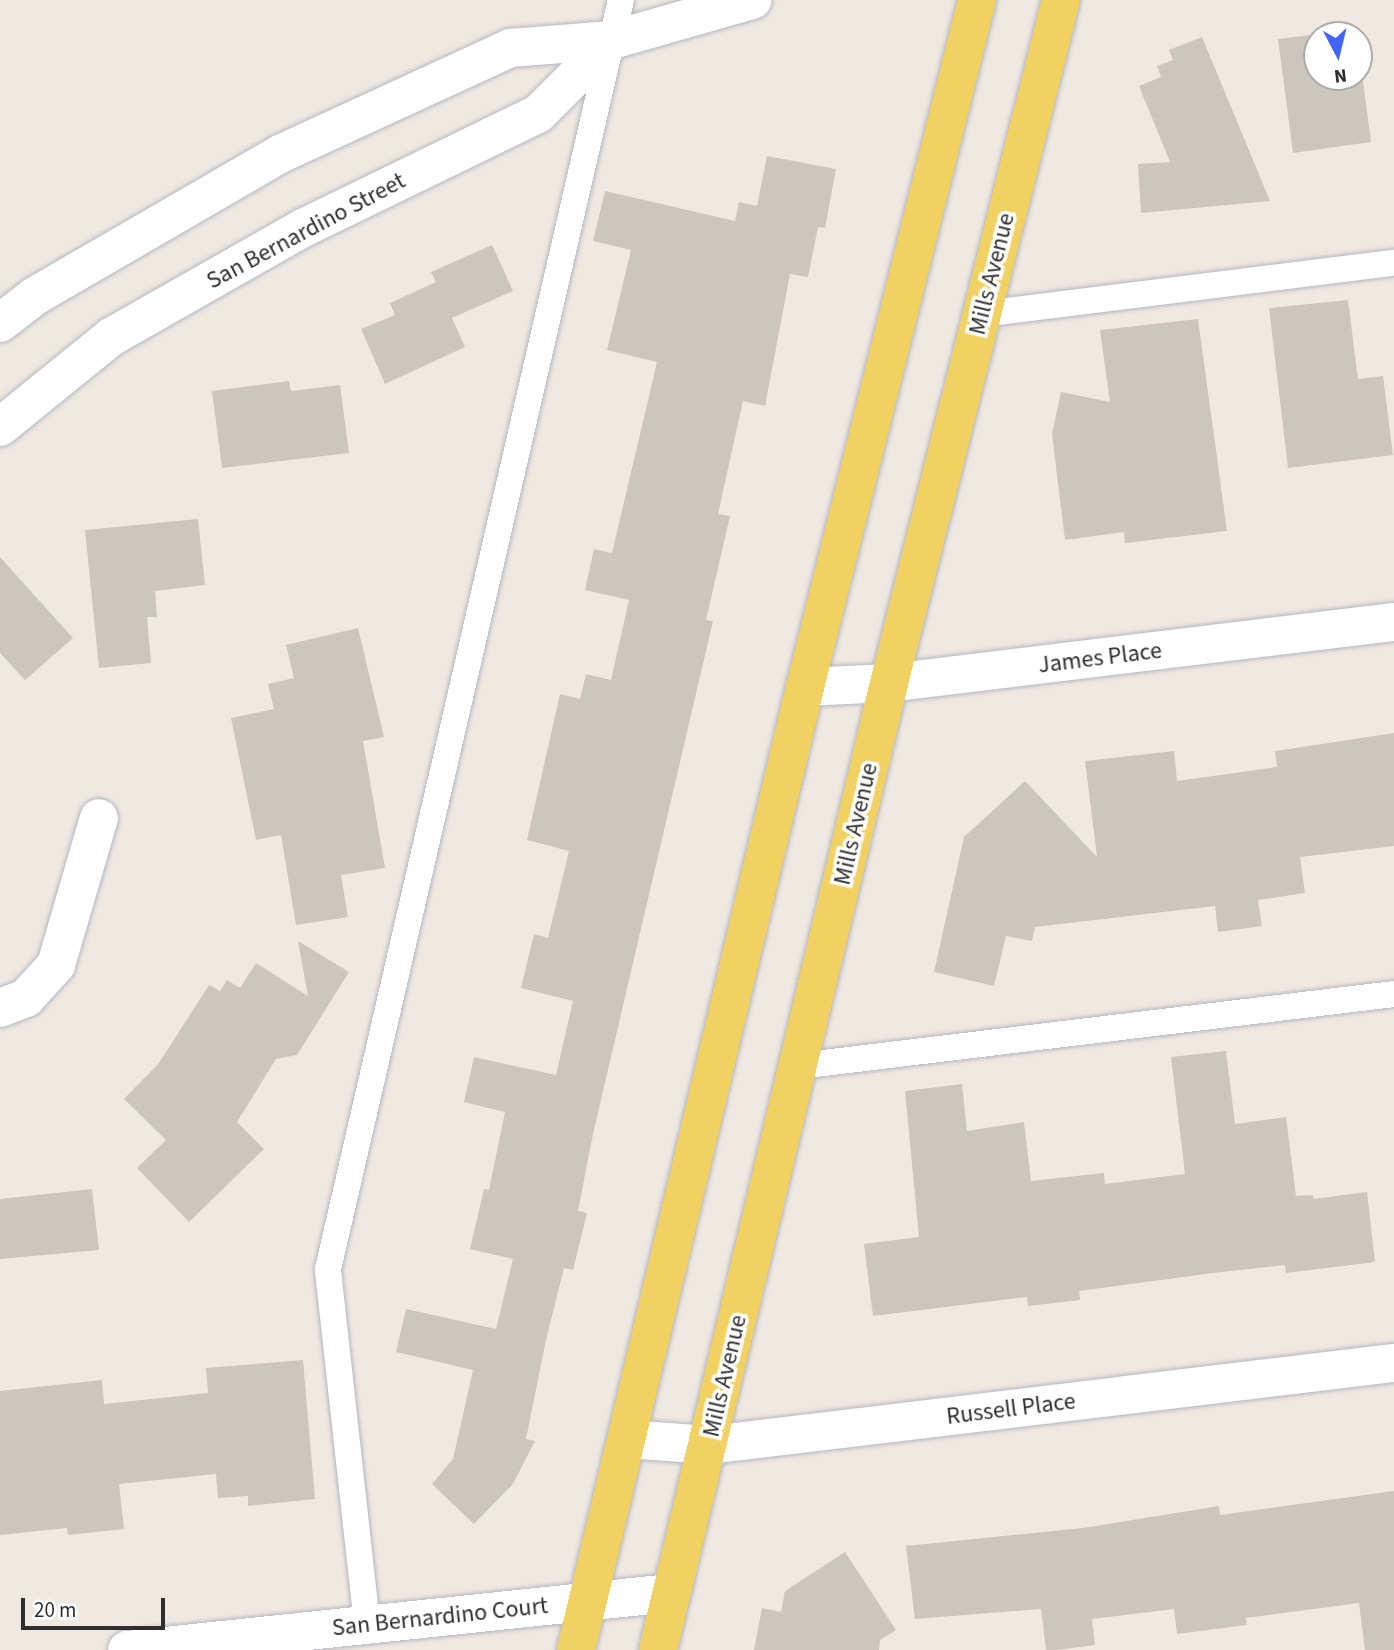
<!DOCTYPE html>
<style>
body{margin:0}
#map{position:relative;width:1394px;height:1650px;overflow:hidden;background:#efe9e1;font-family:"Source Sans 3",sans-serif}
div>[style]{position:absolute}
.building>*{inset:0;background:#cbc7bf}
.roads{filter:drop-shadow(0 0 2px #b4b7c1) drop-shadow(0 0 2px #b4b7c1)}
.lane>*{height:26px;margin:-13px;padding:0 13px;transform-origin:13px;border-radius:13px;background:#fff}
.street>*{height:38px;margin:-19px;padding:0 19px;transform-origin:19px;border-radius:19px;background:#fff}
.secondary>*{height:38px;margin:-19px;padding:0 19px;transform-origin:19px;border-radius:19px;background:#fff}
.primary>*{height:38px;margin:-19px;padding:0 19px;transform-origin:19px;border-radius:19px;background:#f2d163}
span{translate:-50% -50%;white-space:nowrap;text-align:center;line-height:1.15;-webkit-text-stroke:7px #fff;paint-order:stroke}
.street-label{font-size:24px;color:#2e2e2e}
.north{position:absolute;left:1303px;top:21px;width:70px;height:70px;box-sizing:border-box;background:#fff;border:2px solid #ababab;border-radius:50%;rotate:173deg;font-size:19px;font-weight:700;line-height:28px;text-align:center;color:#2e2e2e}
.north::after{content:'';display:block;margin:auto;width:24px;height:32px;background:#4264fb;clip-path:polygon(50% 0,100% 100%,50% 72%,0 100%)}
.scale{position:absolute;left:21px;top:1598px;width:144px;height:32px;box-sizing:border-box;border:4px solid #2e2e2e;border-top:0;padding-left:9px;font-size:21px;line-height:24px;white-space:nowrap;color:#2e2e2e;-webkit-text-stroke:5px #fff;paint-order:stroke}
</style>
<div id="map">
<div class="building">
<i style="clip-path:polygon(1356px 29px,1357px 35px,1317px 35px,1317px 77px,1359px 77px,1359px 51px,1371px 142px,1293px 153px,1278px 39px)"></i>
<i style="clip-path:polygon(1202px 37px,1270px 201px,1141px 213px,1138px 164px,1170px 162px,1139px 86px,1161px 77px,1157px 66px,1173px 60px,1169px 50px)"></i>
<i style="clip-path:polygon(767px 156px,836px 169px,825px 228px,818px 227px,808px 277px,790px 274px,765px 406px,743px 401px,718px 514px,730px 516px,706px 620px,713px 621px,593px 1134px,578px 1211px,587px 1213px,573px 1270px,564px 1268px,546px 1340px,526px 1439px,535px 1441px,513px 1484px,474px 1524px,432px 1484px,453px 1459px,473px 1370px,396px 1352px,406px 1309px,496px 1329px,513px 1259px,470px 1249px,484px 1189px,489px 1190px,505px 1112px,464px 1102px,474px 1057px,556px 1075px,573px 1001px,521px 988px,534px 934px,548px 938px,569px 851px,527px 840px,560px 694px,580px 699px,586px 674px,611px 680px,629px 600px,585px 590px,594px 549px,612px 553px,657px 362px,607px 350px,631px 250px,593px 241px,605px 191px,735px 221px,739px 202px,757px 206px)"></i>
<i style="clip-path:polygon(492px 245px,513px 291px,452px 318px,465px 347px,385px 384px,361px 329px,395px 315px,390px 303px,436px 282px,431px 272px)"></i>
<i style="clip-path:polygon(1348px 300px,1358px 379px,1383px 376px,1393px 455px,1288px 468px,1269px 308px)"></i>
<i style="clip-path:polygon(1198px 319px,1227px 531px,1125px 543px,1124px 532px,1065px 540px,1052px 434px,1061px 392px,1110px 402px,1100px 330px)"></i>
<i style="clip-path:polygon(289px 381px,291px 391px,340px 385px,349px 453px,222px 468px,212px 391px)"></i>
<i style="clip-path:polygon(198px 519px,205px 585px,155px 591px,157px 617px,147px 617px,151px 663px,99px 668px,85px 530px)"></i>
<i style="clip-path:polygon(0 557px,73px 638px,25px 680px,0 653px)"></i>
<i style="clip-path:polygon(358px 628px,384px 737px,363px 741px,385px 868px,341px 875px,348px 917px,296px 925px,281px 835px,256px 840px,231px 718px,274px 709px,268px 684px,294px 678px,286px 645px)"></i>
<i style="clip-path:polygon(1394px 733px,1394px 846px,1300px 857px,1305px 893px,1258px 900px,1262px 926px,1218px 932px,1215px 906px,1035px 927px,1032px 941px,1006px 936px,994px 986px,934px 972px,964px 837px,1025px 781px,1097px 857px,1085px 761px,1174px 751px,1177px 781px,1277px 767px,1275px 751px)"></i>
<i style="clip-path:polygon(298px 941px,349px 972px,297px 1055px,276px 1059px,237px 1122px,264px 1149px,189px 1222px,137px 1168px,166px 1140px,124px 1099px,159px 1063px,209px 985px,220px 991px,227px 980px,240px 988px,256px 963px,308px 996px)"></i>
<i style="clip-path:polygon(1226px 1051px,1235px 1124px,1286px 1117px,1296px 1196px,1313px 1195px,1313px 1199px,1367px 1192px,1375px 1262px,1286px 1273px,1285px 1265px,1213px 1273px,1079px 1291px,1080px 1300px,1028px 1306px,1027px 1297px,873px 1316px,864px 1244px,919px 1237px,905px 1091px,962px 1084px,967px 1131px,1024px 1122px,1031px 1181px,1104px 1173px,1105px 1184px,1185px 1174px,1171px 1057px)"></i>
<i style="clip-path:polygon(92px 1189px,99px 1250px,0 1259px,0 1199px)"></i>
<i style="clip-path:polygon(303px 1360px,315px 1499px,248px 1506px,248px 1496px,218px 1498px,216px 1474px,119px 1484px,124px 1529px,68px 1535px,67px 1528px,0 1535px,0 1391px,102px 1380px,104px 1404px,208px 1393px,206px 1368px)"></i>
<i style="clip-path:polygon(1394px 1491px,1394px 1650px,1365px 1650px,1359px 1603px,1246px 1618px,1247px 1625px,1177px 1634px,1174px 1609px,1092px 1619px,1095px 1645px,1056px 1650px,1046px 1650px,1041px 1609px,915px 1619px,906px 1546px,1083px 1528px,1219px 1506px,1220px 1515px)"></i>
<i style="clip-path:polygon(845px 1552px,896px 1630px,880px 1640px,879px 1650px,754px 1650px,762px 1608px,781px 1612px,785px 1591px)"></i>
</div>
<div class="roads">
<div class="lane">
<i style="left:982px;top:314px;width:415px;rotate:-7.1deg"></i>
<i style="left:799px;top:1066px;width:599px;rotate:-6.9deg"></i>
<i style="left:367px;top:1624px;width:357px;rotate:-96.3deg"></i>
<i style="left:328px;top:1269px;width:1302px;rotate:-77deg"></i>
</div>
<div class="street">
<i style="left:805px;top:687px;width:84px;rotate:-2.7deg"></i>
<i style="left:889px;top:683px;width:509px;rotate:-6.89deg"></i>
<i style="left:0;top:1008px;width:28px;rotate:-21deg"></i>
<i style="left:26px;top:998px;width:45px;rotate:-47.7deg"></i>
<i style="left:56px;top:965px;width:153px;rotate:-73.7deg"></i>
<i style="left:627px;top:1439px;width:82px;rotate:4.2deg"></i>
<i style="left:709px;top:1445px;width:690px;rotate:-6.83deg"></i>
<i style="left:127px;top:1650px;width:546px;rotate:-5.99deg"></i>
</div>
<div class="secondary">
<i style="left:0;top:323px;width:44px;rotate:-37.6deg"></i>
<i style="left:35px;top:296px;width:283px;rotate:-30.1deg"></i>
<i style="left:280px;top:154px;width:253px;rotate:-24.7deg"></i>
<i style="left:510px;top:48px;width:102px;rotate:-4.5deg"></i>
<i style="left:612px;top:40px;width:146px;rotate:-15.9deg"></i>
<i style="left:0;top:427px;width:143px;rotate:-39deg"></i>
<i style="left:111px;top:337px;width:221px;rotate:-29.6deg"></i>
<i style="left:303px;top:228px;width:261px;rotate:-25.9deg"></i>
<i style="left:538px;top:114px;width:105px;rotate:-45deg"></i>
</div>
<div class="primary">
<i style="left:576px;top:1650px;width:990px;rotate:-76.62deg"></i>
<i style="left:805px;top:687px;width:708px;rotate:-75.94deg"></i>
<i style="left:658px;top:1650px;width:994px;rotate:-76.56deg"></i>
<i style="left:889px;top:683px;width:704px;rotate:-75.87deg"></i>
</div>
</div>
<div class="street-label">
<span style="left:306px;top:231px;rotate:-28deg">San Bernardino Street</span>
<span style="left:992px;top:274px;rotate:-76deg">Mills Avenue</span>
<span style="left:1100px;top:658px;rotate:-7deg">James Place</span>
<span style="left:856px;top:824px;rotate:-77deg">Mills Avenue</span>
<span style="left:725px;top:1376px;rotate:-77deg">Mills Avenue</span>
<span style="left:1011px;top:1409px;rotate:-7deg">Russell Place</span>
<span style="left:440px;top:1617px;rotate:-6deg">San Bernardino Court</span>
</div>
<div class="north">N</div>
<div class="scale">20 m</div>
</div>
